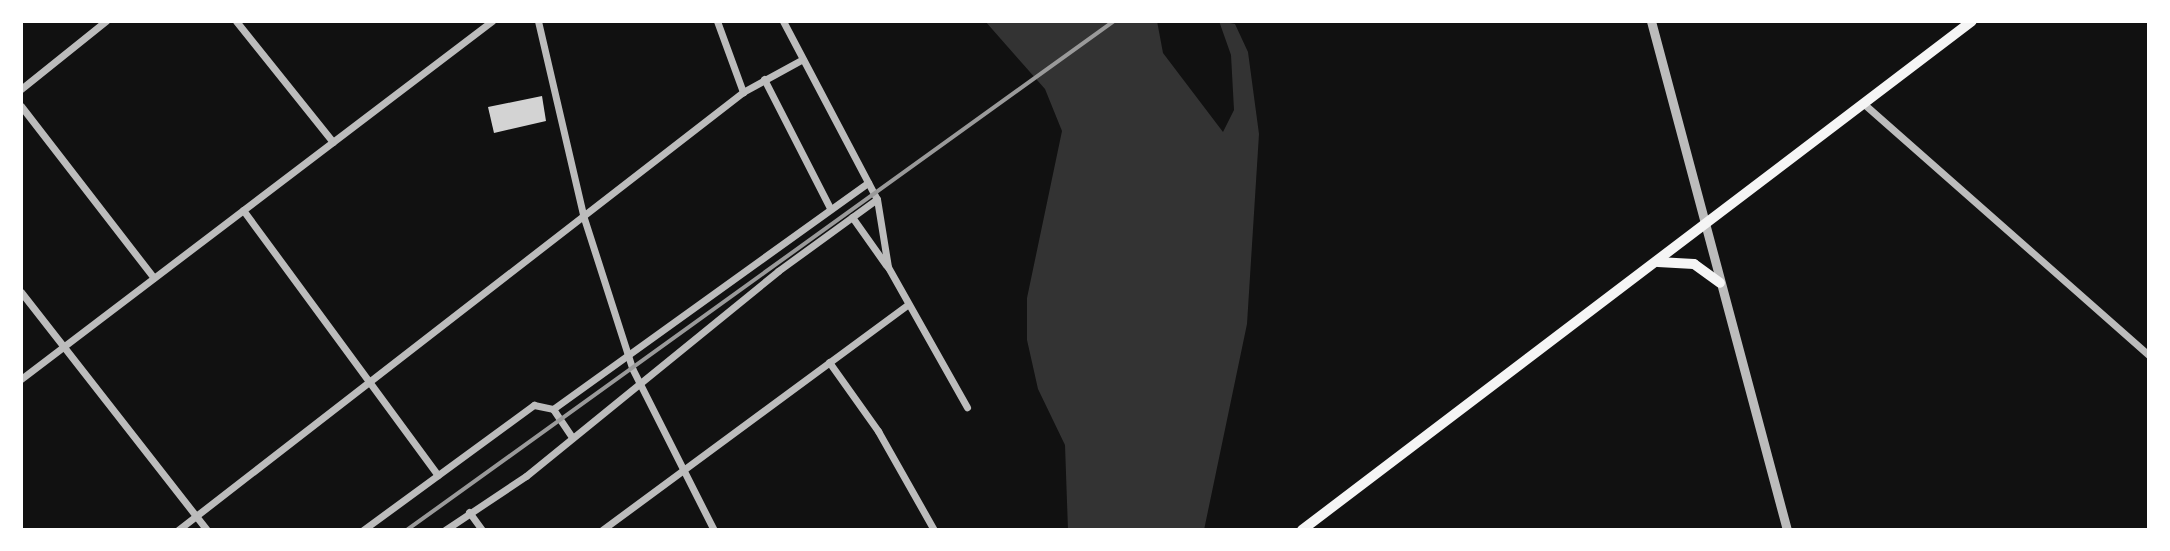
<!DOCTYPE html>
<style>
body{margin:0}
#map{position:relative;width:2170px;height:551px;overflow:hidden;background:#111;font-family:"Titillium Web",sans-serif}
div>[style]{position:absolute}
.water>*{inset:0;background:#333}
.building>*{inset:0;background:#d3d3d3}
.minor>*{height:7px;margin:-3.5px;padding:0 3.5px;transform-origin:3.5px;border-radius:3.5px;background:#bcbcbc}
.tertiary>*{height:9px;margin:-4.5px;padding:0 4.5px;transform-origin:4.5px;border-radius:4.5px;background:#bcbcbc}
.primary>*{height:10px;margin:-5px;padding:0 5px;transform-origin:5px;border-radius:5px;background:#f5f5f5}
.rail>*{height:3.5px;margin:-1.75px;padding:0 1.75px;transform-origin:1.75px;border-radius:1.75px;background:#9a9a9a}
span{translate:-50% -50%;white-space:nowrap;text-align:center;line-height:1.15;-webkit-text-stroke:5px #fff;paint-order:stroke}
.frame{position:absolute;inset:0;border:23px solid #fff;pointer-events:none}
</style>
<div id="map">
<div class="water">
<i style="clip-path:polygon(985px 21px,1157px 21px,1163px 53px,1223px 132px,1234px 110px,1231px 55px,1219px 21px,1235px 24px,1248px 52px,1259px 134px,1247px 324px,1204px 530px,1068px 530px,1065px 445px,1038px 389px,1027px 340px,1027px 298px,1062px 131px,1045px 89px)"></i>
</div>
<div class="building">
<i style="clip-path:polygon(542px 96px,546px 121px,494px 133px,488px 107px)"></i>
</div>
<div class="minor">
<i style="left:236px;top:21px;width:155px;rotate:51.3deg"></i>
<i style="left:538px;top:21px;width:199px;rotate:76.9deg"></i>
<i style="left:583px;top:215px;width:161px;rotate:72.2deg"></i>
<i style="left:632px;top:368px;width:182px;rotate:63.2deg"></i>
<i style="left:717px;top:21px;width:76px;rotate:69.9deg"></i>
<i style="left:783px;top:21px;width:201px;rotate:62.2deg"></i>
<i style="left:877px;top:199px;width:69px;rotate:80.8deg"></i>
<i style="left:888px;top:267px;width:161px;rotate:60.6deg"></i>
<i style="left:764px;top:79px;width:145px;rotate:62.9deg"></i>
<i style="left:21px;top:89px;width:109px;rotate:-38.7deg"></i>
<i style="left:1864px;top:104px;width:380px;rotate:41.4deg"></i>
<i style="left:21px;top:106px;width:217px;rotate:52.3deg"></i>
<i style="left:243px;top:210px;width:329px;rotate:53.7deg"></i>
<i style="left:852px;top:217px;width:59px;rotate:54.7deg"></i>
<i style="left:21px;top:292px;width:302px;rotate:52deg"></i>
<i style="left:829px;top:362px;width:85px;rotate:54.6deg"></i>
<i style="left:878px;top:431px;width:114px;rotate:60.5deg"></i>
<i style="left:21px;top:379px;width:592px;rotate:-37.24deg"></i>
<i style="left:553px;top:409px;width:388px;rotate:-35.7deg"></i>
<i style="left:469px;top:512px;width:22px;rotate:54deg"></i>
<i style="left:178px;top:530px;width:715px;rotate:-37.78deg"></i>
<i style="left:743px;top:92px;width:68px;rotate:-28.8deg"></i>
<i style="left:363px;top:530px;width:212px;rotate:-36.2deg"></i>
<i style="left:534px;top:405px;width:19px;rotate:12deg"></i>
<i style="left:553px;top:409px;width:32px;rotate:56deg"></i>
<i style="left:445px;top:530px;width:97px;rotate:-33.7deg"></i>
<i style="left:526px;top:476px;width:325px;rotate:-39.1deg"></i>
<i style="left:778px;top:271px;width:122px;rotate:-36deg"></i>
<i style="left:602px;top:530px;width:380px;rotate:-36.4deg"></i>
</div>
<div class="tertiary">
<i style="left:1651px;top:21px;width:527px;rotate:75.04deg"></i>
</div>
<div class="primary">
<i style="left:1658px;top:262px;width:36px;rotate:3deg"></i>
<i style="left:1694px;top:264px;width:32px;rotate:36deg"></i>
<i style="left:1302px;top:530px;width:841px;rotate:-37.22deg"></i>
</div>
<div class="rail">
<i style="left:407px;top:530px;width:871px;rotate:-35.75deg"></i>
</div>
<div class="frame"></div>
</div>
